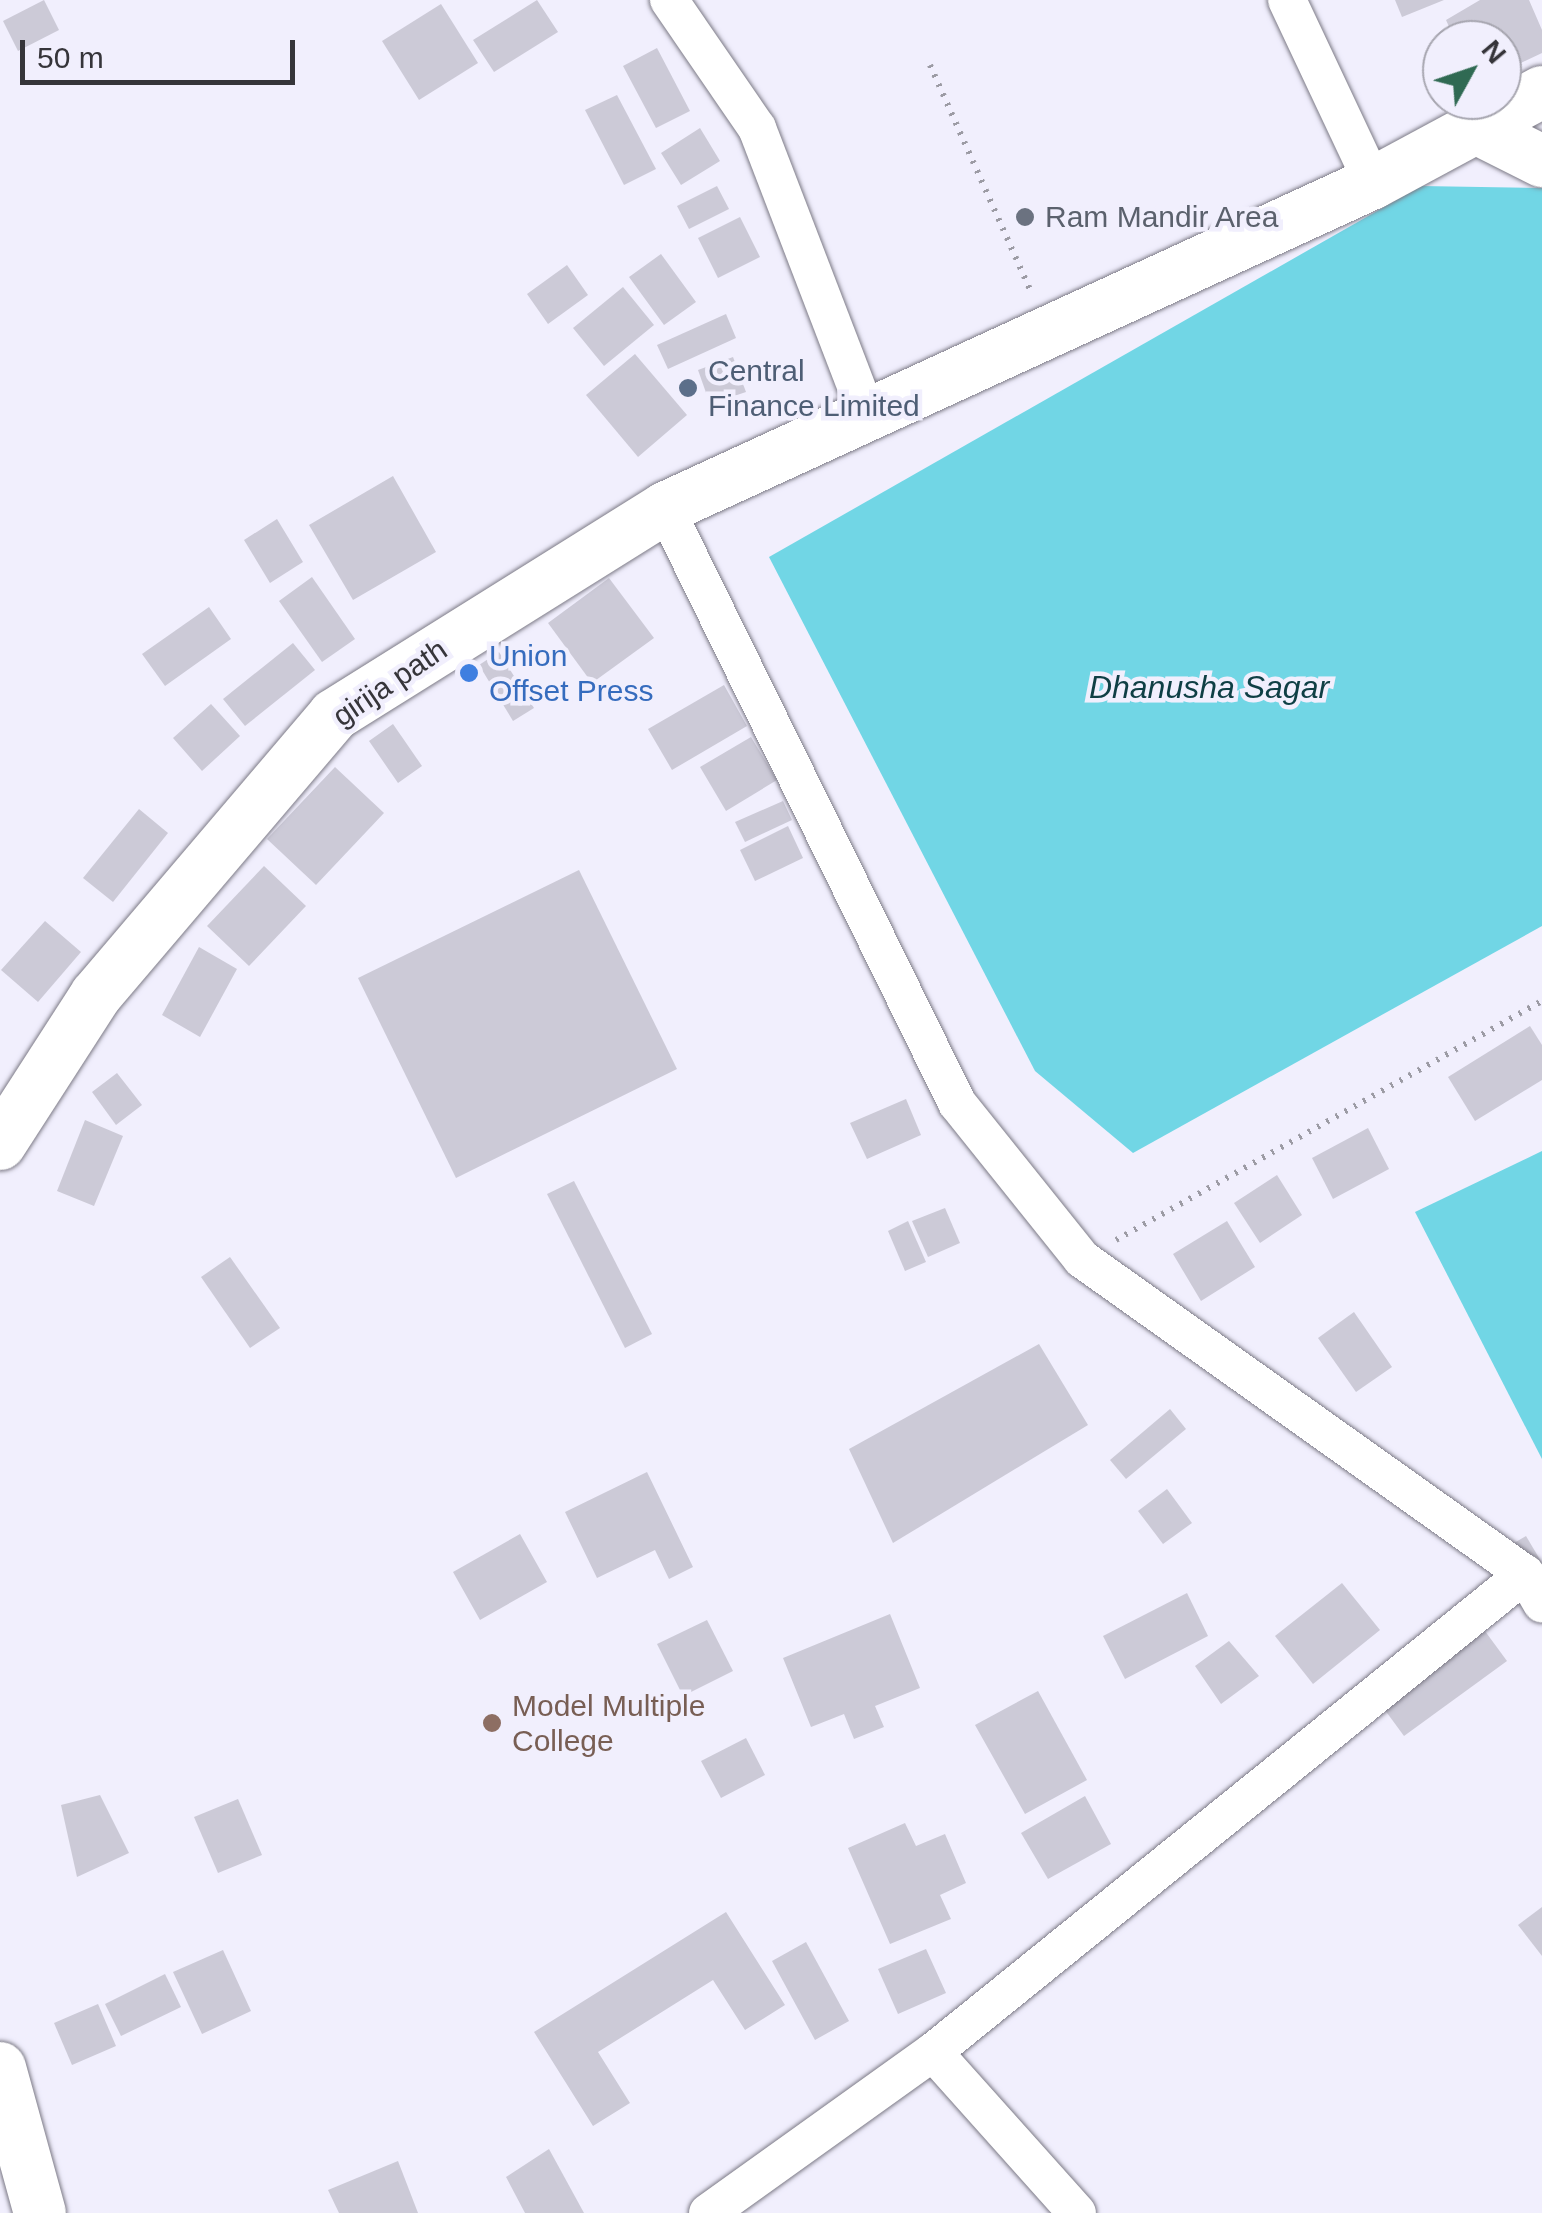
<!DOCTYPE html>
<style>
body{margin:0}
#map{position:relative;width:1542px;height:2213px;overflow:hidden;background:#f1effd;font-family:Helvetica,sans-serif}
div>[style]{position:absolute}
.water>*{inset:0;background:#71d6e5}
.building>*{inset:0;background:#cccad7}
.path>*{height:6px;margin-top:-3px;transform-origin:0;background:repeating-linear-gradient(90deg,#9c9ba4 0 2.5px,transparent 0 10.5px)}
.roads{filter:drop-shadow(0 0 2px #7c7a86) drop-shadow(0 0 2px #7c7a86)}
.street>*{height:38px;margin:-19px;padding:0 19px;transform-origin:19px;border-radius:19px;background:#fff}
.secondary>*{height:52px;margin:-26px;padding:0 26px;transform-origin:26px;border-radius:26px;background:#fff}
.dots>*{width:28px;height:28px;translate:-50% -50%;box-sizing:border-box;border:5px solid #f1effd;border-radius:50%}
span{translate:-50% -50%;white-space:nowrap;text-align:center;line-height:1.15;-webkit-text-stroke:9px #f1effd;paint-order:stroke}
.worship-label{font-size:30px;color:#5b616d}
.left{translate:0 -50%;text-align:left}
.service-label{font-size:30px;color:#4e5e75}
.shop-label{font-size:30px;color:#366cbe}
.street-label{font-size:30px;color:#36353a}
.education-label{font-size:30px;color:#785e54}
.water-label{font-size:32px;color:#0f3f45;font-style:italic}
.north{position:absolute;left:1422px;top:20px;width:100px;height:100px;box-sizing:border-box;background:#f1effd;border:2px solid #a6a5af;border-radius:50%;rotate:50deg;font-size:28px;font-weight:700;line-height:40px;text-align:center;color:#36353a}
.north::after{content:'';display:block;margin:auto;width:35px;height:45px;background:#306a53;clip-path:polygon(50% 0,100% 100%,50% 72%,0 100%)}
.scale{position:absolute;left:20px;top:40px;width:275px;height:45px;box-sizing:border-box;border:5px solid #36353a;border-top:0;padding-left:12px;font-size:30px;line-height:35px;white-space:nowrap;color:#36353a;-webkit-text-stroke:8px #f1effd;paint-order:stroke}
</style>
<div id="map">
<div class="water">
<i style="clip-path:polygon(1421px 186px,1542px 188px,1542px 926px,1133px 1153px,1035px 1071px,769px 557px)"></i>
<i style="clip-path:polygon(1542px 1151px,1542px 1459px,1415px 1212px)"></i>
</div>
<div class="building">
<i style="clip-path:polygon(44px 0,59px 30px,18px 51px,3px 21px)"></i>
<i style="clip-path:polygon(537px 0,558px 32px,494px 72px,473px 40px)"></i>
<i style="clip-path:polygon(1395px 0,1444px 0,1402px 17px)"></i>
<i style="clip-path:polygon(1480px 0,1529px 0,1542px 30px,1542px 53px,1502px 72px,1502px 40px,1455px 40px,1446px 20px)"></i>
<i style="clip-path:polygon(441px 4px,478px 63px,419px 100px,382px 41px)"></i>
<i style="clip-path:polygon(657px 48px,690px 111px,656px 128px,623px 66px)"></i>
<i style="clip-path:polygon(617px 95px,656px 169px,624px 185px,585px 110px)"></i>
<i style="clip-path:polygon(700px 128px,720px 161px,681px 185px,661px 153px)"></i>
<i style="clip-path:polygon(717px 186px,729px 209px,689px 229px,677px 206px)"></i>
<i style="clip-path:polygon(740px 217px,760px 257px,718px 278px,698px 238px)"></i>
<i style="clip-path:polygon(661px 254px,696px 302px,664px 325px,629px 277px)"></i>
<i style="clip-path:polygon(567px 265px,588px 295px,548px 324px,527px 294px)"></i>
<i style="clip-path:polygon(623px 287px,654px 325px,604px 366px,573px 328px)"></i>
<i style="clip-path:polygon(726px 314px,736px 338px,668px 369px,657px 345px)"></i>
<i style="clip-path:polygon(635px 354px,687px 415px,638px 457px,586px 395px)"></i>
<i style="clip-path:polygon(733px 357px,746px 392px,710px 404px,698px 370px)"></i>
<i style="clip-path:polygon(393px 476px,436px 552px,353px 600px,309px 525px)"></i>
<i style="clip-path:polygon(277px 519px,303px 562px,270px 583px,244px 540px)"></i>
<i style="clip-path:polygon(312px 577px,355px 639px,322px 662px,279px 601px)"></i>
<i style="clip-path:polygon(609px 578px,654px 638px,592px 683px,548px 623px)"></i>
<i style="clip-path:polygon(209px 607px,231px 639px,165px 686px,142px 654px)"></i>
<i style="clip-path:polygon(293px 643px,315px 670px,245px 726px,223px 699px)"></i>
<i style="clip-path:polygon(499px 652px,534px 708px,513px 721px,479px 665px)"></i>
<i style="clip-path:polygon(724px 685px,747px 726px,672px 770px,648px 729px)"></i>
<i style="clip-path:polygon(211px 704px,240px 736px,202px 771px,173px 738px)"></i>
<i style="clip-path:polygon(393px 724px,422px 766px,398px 783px,369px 741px)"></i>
<i style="clip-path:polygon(751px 737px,777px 780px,726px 811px,700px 767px)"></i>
<i style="clip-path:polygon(335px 767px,384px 813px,316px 885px,267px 839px)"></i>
<i style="clip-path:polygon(783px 801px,792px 820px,745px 842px,735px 822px)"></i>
<i style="clip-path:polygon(139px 809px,168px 833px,113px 902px,83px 878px)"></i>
<i style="clip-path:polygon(788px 826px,803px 858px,755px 881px,740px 850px)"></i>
<i style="clip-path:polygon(264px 866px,306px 906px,249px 966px,207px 926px)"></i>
<i style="clip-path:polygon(579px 870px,677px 1069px,456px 1178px,358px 978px)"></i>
<i style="clip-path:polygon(45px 921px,81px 952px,38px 1002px,1px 970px)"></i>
<i style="clip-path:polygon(199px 947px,237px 969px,200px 1037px,162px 1015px)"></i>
<i style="clip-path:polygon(1530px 1026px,1542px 1045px,1542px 1080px,1475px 1121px,1448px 1077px)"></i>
<i style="clip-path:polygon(117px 1073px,142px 1105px,116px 1125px,92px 1092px)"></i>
<i style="clip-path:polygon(906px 1099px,921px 1135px,867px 1159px,850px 1123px)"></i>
<i style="clip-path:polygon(85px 1120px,123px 1136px,94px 1206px,57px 1191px)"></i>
<i style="clip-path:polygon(1368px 1128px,1389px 1169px,1333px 1199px,1312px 1158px)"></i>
<i style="clip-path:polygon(1277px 1175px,1302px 1215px,1260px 1243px,1234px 1203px)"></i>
<i style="clip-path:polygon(574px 1181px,652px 1334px,625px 1348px,547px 1194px)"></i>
<i style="clip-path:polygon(945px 1208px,960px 1243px,928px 1257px,912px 1221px)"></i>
<i style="clip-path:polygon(908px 1221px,926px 1262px,905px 1271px,888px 1231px)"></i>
<i style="clip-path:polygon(1227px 1221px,1255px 1267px,1201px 1301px,1173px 1254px)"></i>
<i style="clip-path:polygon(230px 1257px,280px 1328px,250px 1348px,201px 1277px)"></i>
<i style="clip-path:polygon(1354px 1312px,1392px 1367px,1356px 1392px,1318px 1338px)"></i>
<i style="clip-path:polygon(1039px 1344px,1088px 1425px,893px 1543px,849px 1449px)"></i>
<i style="clip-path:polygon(1170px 1409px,1186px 1429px,1126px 1479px,1110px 1460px)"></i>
<i style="clip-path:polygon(647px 1472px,693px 1567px,669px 1579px,655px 1550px,597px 1578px,565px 1512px)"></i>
<i style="clip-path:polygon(1167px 1489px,1192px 1523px,1163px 1544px,1138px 1511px)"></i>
<i style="clip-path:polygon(520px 1534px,547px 1582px,480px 1620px,453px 1572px)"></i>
<i style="clip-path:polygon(1526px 1536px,1542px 1563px,1542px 1585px,1502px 1550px)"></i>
<i style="clip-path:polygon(1342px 1583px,1380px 1630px,1313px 1684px,1275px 1636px)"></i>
<i style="clip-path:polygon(1187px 1593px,1208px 1636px,1125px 1679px,1103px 1636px)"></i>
<i style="clip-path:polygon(890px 1614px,920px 1688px,875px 1706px,884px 1727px,854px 1739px,844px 1714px,811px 1727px,783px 1658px)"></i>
<i style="clip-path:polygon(707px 1620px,733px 1671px,683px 1696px,657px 1644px)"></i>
<i style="clip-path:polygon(1482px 1627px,1507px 1661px,1404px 1736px,1379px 1702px)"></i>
<i style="clip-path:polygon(1229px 1641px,1259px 1676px,1221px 1704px,1195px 1666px)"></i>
<i style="clip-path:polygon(1038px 1691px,1087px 1780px,1025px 1814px,975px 1725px)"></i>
<i style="clip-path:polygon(746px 1738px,765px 1775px,721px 1798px,701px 1761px)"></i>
<i style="clip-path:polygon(100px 1795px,129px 1853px,77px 1877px,61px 1805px)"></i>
<i style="clip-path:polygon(1085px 1796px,1111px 1844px,1048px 1879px,1021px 1833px)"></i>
<i style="clip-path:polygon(238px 1799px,262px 1855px,218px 1873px,194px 1817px)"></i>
<i style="clip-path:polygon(905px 1823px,916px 1846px,945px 1834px,966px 1883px,940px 1895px,951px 1919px,890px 1944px,848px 1848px)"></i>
<i style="clip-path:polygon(1542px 1907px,1542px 1956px,1518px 1925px)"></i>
<i style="clip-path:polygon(726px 1912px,785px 2005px,745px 2030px,713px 1980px,598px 2052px,630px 2103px,593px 2126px,534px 2032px)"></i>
<i style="clip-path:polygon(806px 1942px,849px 2021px,815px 2040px,772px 1961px)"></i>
<i style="clip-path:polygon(926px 1949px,946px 1993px,898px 2014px,878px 1969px)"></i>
<i style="clip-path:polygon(223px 1950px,251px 2011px,202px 2034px,173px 1972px)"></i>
<i style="clip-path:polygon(165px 1974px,181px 2007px,121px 2036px,105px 2004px)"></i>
<i style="clip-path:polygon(98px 2004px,116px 2046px,72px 2065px,54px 2023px)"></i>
<i style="clip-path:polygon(549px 2149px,584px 2213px,525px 2213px,506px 2177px)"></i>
<i style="clip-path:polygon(398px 2161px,418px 2213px,339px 2213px,328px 2190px)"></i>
</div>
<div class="path">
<i style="left:930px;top:65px;width:248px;rotate:66deg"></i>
<i style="left:1116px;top:1240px;width:488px;rotate:-29.3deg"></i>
</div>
<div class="roads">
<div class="street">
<i style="left:669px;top:0;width:155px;rotate:55.5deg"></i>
<i style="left:757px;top:128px;width:304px;rotate:69deg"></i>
<i style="left:1287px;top:0;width:202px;rotate:64.8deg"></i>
<i style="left:665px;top:508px;width:663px;rotate:63.86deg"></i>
<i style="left:957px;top:1103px;width:200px;rotate:51.3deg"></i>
<i style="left:1082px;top:1259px;width:544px;rotate:35.42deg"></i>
<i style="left:1525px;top:1574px;width:34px;rotate:60deg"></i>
<i style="left:933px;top:2052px;width:216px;rotate:48.2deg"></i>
<i style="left:708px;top:2213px;width:277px;rotate:-35.6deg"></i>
<i style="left:933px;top:2052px;width:761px;rotate:-38.92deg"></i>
</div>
<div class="secondary">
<i style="left:1478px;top:129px;width:72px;rotate:26.6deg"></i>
<i style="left:0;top:1144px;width:177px;rotate:-57.2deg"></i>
<i style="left:96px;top:995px;width:367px;rotate:-49.6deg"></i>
<i style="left:334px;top:715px;width:390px;rotate:-32deg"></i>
<i style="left:665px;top:508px;width:779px;rotate:-24.66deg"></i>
<i style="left:1373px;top:183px;width:192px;rotate:-28.3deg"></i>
<i style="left:0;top:2068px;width:150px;rotate:74.6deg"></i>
</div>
</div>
<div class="dots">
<i style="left:1025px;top:217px;background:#6b7280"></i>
<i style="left:688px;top:388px;background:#5c6f8a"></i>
<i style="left:469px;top:673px;background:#3f7fe0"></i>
<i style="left:492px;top:1723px;background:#8d6e63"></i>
</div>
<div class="worship-label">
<span class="left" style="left:1045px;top:217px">Ram Mandir Area</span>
</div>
<div class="service-label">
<span class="left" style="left:708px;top:388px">Central<br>Finance Limited</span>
</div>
<div class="shop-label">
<span class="left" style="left:489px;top:673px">Union<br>Offset Press</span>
</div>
<div class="street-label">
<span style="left:390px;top:683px;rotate:-34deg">girija path</span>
</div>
<div class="education-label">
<span class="left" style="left:512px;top:1723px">Model Multiple<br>College</span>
</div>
<div class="water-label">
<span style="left:1209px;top:687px">Dhanusha Sagar</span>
</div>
<div class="north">N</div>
<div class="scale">50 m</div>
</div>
